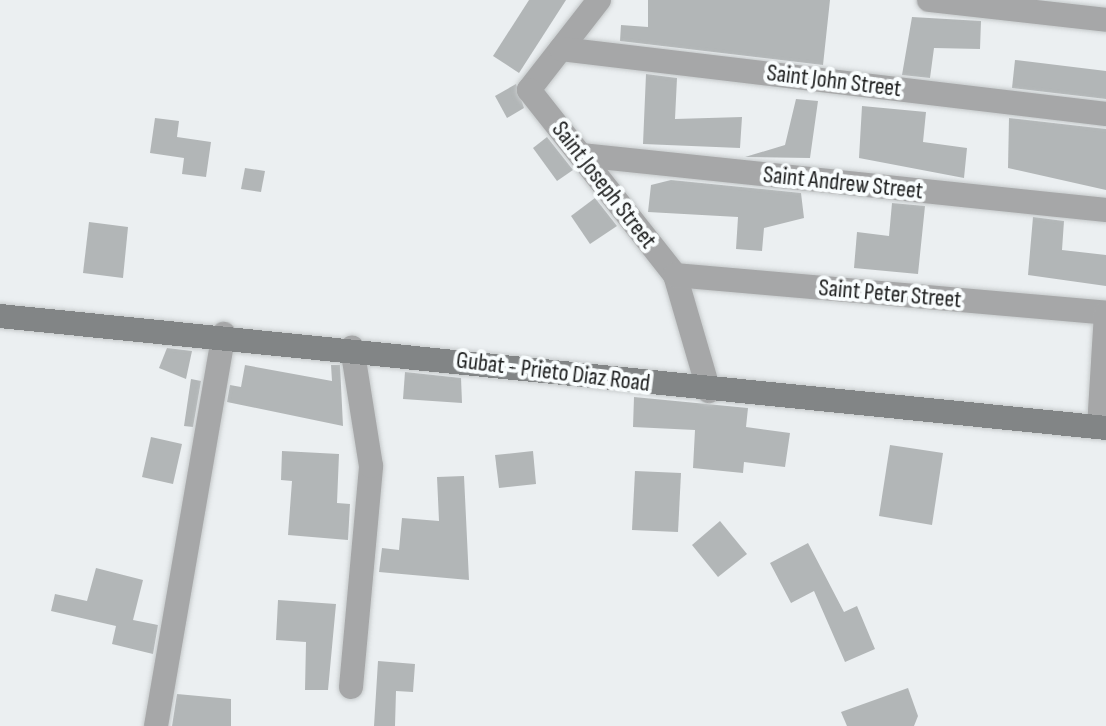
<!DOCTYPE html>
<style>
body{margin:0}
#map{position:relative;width:1106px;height:726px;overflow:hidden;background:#ebeff1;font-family:"Sofia Sans Condensed",sans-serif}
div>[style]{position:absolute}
.building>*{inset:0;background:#b2b6b7}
.roads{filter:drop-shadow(0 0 2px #c5c9ca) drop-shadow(0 0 2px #c5c9ca)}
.street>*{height:24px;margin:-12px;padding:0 12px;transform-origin:12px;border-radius:12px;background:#a6a7a8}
.secondary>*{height:24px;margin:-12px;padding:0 12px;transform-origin:12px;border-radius:12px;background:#828586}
span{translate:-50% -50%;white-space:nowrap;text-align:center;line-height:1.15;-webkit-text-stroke:8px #f9fdfe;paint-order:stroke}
.street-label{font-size:24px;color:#1a1b1b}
</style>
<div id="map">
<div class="building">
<i style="clip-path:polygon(529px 0,566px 0,519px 73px,493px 56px)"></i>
<i style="clip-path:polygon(648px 0,830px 0,823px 65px,620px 41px,621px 25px,648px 27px)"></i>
<i style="clip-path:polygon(912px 17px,981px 21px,980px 49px,934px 48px,930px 78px,902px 75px)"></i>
<i style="clip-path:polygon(1015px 60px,1106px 71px,1106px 99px,1012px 88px)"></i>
<i style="clip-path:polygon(646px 74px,677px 78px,675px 119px,742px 117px,740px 148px,643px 144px)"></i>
<i style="clip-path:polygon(516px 84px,524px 108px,507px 118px,495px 96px)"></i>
<i style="clip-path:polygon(796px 99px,818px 101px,810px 158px,745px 157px,785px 145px)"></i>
<i style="clip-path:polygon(862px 106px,926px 112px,923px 142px,967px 148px,964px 178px,859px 158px)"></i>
<i style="clip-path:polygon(155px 118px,179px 121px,177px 137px,211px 142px,206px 177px,182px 174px,184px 158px,150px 153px)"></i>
<i style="clip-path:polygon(1009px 118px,1106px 129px,1106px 190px,1008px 168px)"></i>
<i style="clip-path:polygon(547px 137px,573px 170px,557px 181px,533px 148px)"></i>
<i style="clip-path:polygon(245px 168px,265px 171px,261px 192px,241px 189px)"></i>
<i style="clip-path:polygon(671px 180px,801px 193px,804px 218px,764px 228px,762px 251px,736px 249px,738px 217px,648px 212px,651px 185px)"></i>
<i style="clip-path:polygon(595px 198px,617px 226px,590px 244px,571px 216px)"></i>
<i style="clip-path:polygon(892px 203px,925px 206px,918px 274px,854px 268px,857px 232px,889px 236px)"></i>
<i style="clip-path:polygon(1033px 217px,1064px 221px,1062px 250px,1106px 255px,1106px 286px,1028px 275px)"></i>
<i style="clip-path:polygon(89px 222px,128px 227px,123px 278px,83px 273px)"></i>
<i style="clip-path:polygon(167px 348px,192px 351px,186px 379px,159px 368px)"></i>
<i style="clip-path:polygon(245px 365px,332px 381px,331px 365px,340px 365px,343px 426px,227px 402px,230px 385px,241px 387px)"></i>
<i style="clip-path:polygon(405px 372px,461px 378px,462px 403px,403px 399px)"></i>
<i style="clip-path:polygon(191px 379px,201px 381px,193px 427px,184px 426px)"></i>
<i style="clip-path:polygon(634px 397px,748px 408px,746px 427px,790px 433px,785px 467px,744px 462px,743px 473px,693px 468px,695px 430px,633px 427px)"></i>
<i style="clip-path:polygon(151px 437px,182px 444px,173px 484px,142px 477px)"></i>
<i style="clip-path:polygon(890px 445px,943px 453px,932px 525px,879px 516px)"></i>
<i style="clip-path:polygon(282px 451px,339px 454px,337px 503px,350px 504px,348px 540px,288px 535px,292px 481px,281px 480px)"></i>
<i style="clip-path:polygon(533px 451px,536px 484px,499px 488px,495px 455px)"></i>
<i style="clip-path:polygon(635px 471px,681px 473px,678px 532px,632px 530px)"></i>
<i style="clip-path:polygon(464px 476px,469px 580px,379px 572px,382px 548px,399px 550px,402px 518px,439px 521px,437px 477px)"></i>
<i style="clip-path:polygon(720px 521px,747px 554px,718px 577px,692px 545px)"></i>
<i style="clip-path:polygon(808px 543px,844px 612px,857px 606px,875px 649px,845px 662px,814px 591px,791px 603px,770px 563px)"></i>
<i style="clip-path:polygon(96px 568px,143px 580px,133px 620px,158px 625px,153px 654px,112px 644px,116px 626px,51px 611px,55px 594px,87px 601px)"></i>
<i style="clip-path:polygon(278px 600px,336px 604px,328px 690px,305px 690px,306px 642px,276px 640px)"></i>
<i style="clip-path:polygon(378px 661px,415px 664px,413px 692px,396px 691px,395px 726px,374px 726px)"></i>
<i style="clip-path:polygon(908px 688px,918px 716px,914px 726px,847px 726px,841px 712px)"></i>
<i style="clip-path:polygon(177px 694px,231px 699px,231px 726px,172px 726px)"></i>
</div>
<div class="roads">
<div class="street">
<i style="left:599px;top:0;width:114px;rotate:127.9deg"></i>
<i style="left:529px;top:90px;width:236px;rotate:51.7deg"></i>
<i style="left:675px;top:275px;width:121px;rotate:73.7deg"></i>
<i style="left:929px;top:0;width:178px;rotate:6.4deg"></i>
<i style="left:561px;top:49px;width:549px;rotate:6.8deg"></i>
<i style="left:581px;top:155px;width:528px;rotate:5.98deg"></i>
<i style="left:675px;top:275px;width:433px;rotate:5deg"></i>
<i style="left:1106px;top:313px;width:114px;rotate:93.5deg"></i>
<i style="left:351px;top:687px;width:222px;rotate:-84.8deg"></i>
<i style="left:371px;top:466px;width:120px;rotate:-99.1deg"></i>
<i style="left:156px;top:726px;width:398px;rotate:-80.2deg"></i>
</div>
<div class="secondary">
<i style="left:0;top:316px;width:1112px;rotate:5.78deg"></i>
</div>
</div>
<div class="street-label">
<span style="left:834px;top:81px;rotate:7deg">Saint John Street</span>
<span style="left:843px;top:183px;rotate:6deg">Saint Andrew Street</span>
<span style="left:604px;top:185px;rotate:52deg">Saint Joseph Street</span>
<span style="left:890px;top:294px;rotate:5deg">Saint Peter Street</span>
<span style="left:553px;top:372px;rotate:7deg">Gubat - Prieto Diaz Road</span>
</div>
</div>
